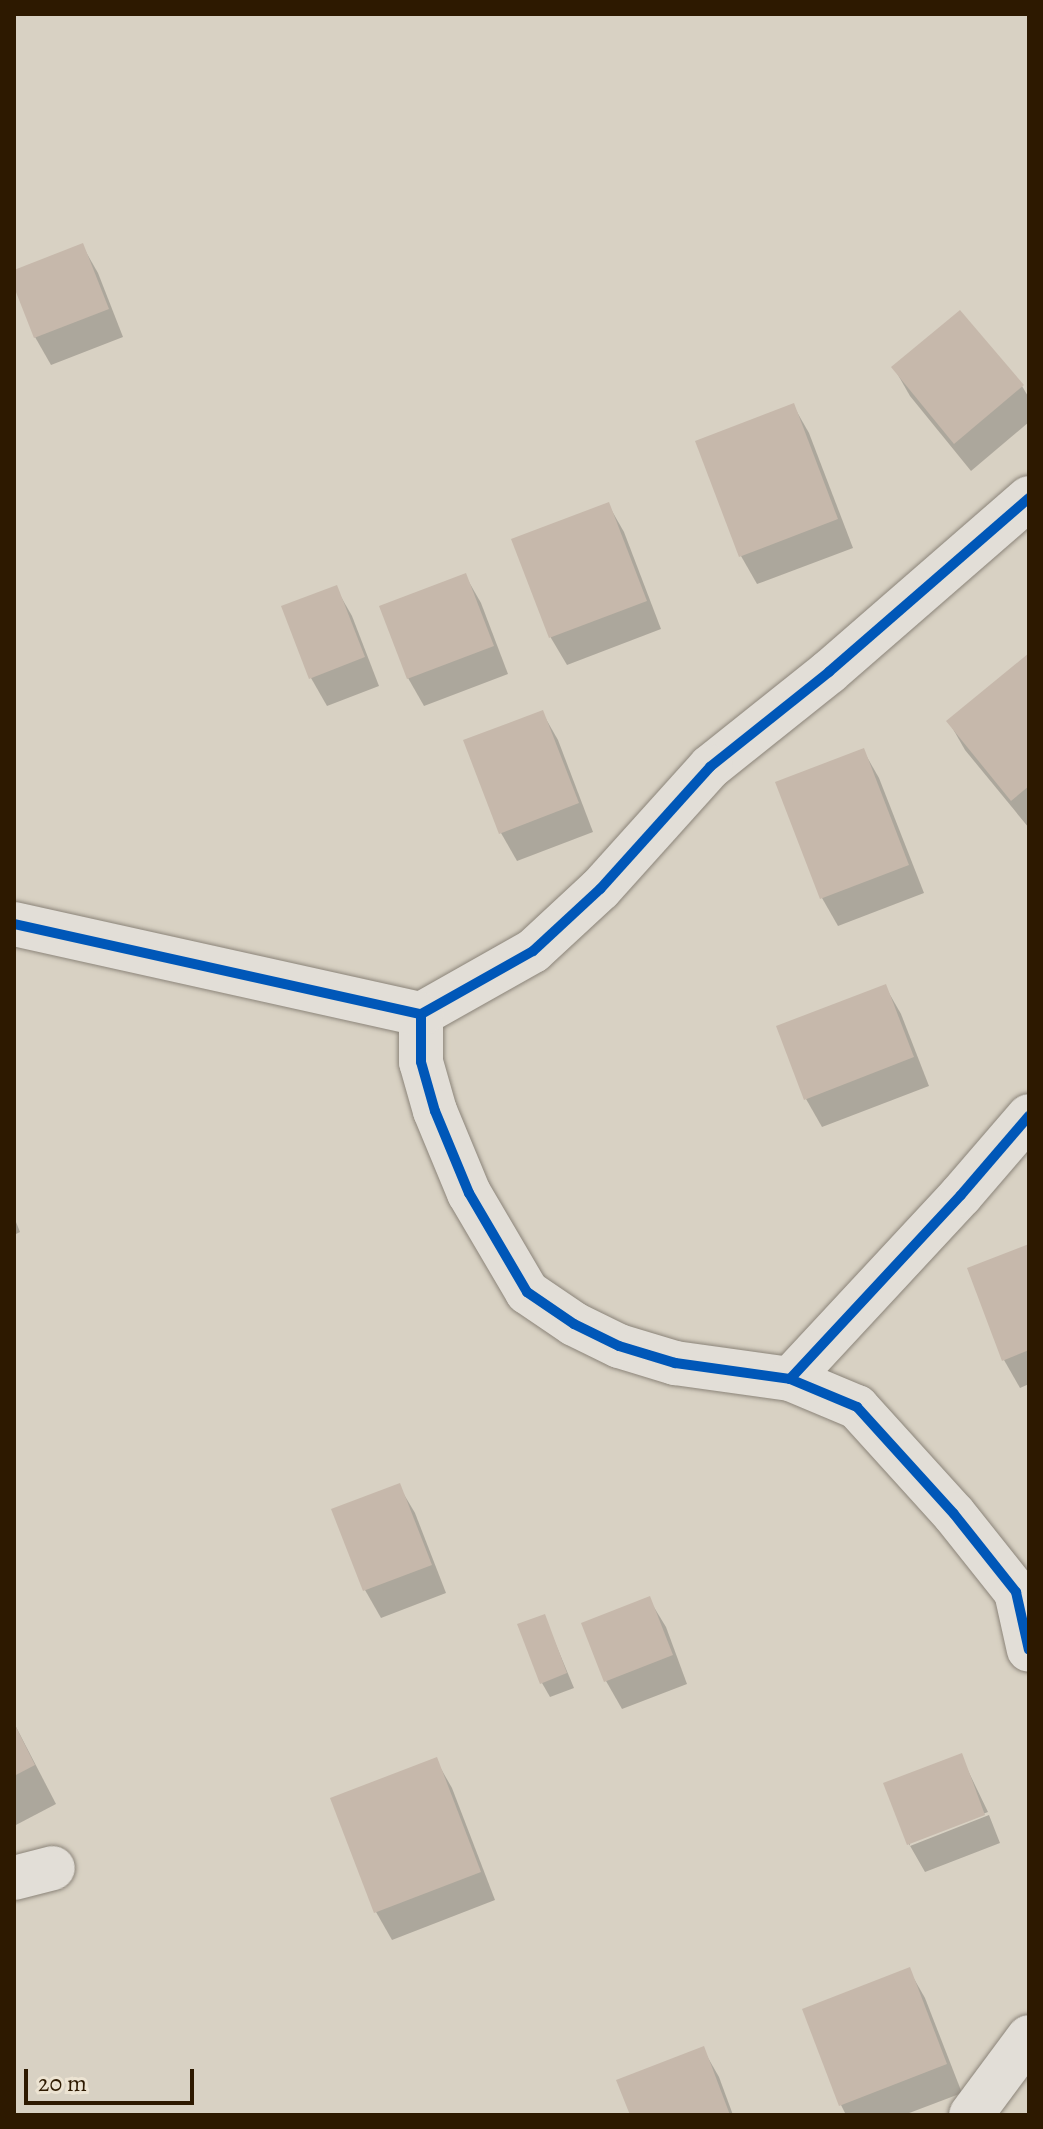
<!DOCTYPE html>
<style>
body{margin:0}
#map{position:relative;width:1043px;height:2129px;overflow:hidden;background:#d8d1c3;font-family:Alegreya,serif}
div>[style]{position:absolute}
.shadow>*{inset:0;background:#0003}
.building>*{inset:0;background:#c6b8ab}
.roads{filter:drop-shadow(0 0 2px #8b8479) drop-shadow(0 0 2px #8b8479)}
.minor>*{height:44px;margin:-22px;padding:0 22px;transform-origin:22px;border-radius:22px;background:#e2ded7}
.cycleway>*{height:10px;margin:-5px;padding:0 5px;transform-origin:5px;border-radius:5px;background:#0057b8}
span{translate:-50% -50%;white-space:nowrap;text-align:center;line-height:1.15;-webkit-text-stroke:6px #ece3d2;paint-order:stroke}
.frame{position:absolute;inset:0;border:16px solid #2d1900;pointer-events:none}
.scale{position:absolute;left:24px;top:2069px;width:170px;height:36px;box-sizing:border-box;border:4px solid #2d1900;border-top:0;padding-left:10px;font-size:24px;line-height:28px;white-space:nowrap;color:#2d1900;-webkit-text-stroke:6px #ece3d2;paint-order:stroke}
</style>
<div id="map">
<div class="shadow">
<i style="clip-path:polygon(82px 245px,98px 273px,123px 337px,51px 365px,35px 337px,14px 281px,14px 272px)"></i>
<i style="clip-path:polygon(894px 368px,1022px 386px,1029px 398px,1029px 422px,971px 471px,910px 396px)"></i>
<i style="clip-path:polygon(793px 405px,809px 433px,853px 548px,757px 584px,741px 556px,697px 442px)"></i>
<i style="clip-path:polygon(608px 504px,624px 532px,661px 629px,567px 665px,551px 638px,513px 541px)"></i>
<i style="clip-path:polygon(465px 575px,481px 603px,508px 674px,424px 706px,408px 678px)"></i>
<i style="clip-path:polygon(336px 588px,352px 616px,379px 686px,327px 706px,311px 678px)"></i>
<i style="clip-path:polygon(1029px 655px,1029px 828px,965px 750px,949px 722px)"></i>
<i style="clip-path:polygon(542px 712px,558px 740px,593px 832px,517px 861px,501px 833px)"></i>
<i style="clip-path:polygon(863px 750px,879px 778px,924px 893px,838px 926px,822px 898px,778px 783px)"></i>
<i style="clip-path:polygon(885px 986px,901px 1014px,929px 1086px,822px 1127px,806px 1099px)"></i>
<i style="clip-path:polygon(14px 1217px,20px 1232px,14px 1235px)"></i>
<i style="clip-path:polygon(1029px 1246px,1029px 1384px,1020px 1388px,1004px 1360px)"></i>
<i style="clip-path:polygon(399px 1486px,415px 1513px,446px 1593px,381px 1618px,365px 1590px)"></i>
<i style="clip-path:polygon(649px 1599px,666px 1627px,687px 1684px,622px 1709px,606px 1681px)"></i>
<i style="clip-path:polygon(544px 1616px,574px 1688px,550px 1697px,542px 1683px)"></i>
<i style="clip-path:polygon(14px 1723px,56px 1804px,14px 1826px)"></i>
<i style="clip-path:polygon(961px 1756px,988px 1812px,910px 1842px,910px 1846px,989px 1815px,1000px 1843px,925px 1872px,909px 1844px,886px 1784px)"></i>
<i style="clip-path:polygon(436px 1760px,452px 1788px,495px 1900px,392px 1940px,376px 1912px)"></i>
<i style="clip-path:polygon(909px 1970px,925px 1998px,962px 2093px,904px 2115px,846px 2115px,841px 2105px)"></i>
<i style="clip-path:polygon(703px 2049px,719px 2077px,733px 2115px,632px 2115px)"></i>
</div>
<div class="building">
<i style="clip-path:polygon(83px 243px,109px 309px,34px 338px,14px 287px,14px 270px)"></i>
<i style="clip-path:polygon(960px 310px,1024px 385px,954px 444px,891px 367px)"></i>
<i style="clip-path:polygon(794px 403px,838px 519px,739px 557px,695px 441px)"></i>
<i style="clip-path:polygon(609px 502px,647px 601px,549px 638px,511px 539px)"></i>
<i style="clip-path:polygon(466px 573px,494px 646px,407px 679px,379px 606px)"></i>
<i style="clip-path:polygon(337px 585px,365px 657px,309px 679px,281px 606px)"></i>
<i style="clip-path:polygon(1029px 653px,1029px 786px,1011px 801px,946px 721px)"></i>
<i style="clip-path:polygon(543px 710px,579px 803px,499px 834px,463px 740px)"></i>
<i style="clip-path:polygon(864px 748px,909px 865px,820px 899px,775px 782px)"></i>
<i style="clip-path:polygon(886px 984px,914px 1057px,804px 1100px,776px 1026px)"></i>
<i style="clip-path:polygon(1029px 1244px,1029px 1350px,1002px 1361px,967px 1268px)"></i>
<i style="clip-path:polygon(400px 1483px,432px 1565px,363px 1591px,331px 1509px)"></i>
<i style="clip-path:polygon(650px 1596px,673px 1655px,604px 1682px,581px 1623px)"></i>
<i style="clip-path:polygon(545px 1614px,567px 1673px,540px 1684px,517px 1624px)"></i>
<i style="clip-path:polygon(14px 1723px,35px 1765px,14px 1776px)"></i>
<i style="clip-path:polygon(962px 1753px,985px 1815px,907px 1845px,883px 1783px)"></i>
<i style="clip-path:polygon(437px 1757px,481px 1872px,374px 1913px,330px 1798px)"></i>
<i style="clip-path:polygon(910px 1967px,947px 2064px,839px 2106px,802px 2009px)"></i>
<i style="clip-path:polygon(704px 2046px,730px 2115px,630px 2115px,616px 2080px)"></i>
</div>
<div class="roads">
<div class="minor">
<i style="left:1029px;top:498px;width:265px;rotate:139deg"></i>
<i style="left:829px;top:672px;width:152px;rotate:141.4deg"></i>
<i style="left:710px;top:767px;width:164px;rotate:132deg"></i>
<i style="left:600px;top:889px;width:91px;rotate:137.2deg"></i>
<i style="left:533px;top:951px;width:129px;rotate:150.6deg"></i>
<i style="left:421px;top:1014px;width:48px;rotate:90deg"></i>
<i style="left:421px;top:1062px;width:51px;rotate:74.1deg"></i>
<i style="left:435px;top:1111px;width:89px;rotate:67.5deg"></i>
<i style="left:469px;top:1193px;width:115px;rotate:59.6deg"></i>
<i style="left:527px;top:1292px;width:57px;rotate:34.2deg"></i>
<i style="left:574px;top:1324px;width:50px;rotate:26.1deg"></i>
<i style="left:619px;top:1346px;width:59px;rotate:16.9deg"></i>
<i style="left:675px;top:1363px;width:116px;rotate:7.9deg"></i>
<i style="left:790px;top:1379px;width:251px;rotate:-47.1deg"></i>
<i style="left:961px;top:1195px;width:104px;rotate:-49.3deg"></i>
<i style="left:14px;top:924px;width:417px;rotate:12.5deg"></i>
<i style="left:790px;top:1379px;width:73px;rotate:22.7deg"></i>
<i style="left:857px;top:1407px;width:144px;rotate:47.8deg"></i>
<i style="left:954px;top:1514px;width:100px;rotate:51.5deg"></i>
<i style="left:1016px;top:1592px;width:59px;rotate:77.4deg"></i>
<i style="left:14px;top:1878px;width:40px;rotate:-14.4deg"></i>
<i style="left:971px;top:2115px;width:97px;rotate:-53.4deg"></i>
</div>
</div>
<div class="cycleway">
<i style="left:1029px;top:498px;width:265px;rotate:139deg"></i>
<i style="left:829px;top:672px;width:152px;rotate:141.4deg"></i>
<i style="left:710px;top:767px;width:164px;rotate:132deg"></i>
<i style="left:600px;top:889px;width:91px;rotate:137.2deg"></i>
<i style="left:533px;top:951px;width:129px;rotate:150.6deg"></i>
<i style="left:421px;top:1014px;width:48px;rotate:90deg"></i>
<i style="left:421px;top:1062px;width:51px;rotate:74.1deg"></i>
<i style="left:435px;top:1111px;width:89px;rotate:67.5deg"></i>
<i style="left:469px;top:1193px;width:115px;rotate:59.6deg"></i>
<i style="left:527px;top:1292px;width:57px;rotate:34.2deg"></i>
<i style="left:574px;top:1324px;width:50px;rotate:26.1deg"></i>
<i style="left:619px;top:1346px;width:59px;rotate:16.9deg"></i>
<i style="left:675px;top:1363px;width:116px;rotate:7.9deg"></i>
<i style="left:790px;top:1379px;width:251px;rotate:-47.1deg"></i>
<i style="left:961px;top:1195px;width:104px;rotate:-49.3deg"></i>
<i style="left:14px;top:924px;width:417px;rotate:12.5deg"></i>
<i style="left:790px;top:1379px;width:73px;rotate:22.7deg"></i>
<i style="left:857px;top:1407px;width:144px;rotate:47.8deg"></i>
<i style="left:954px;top:1514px;width:100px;rotate:51.5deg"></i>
<i style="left:1016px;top:1592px;width:59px;rotate:77.4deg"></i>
</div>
<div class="frame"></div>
<div class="scale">20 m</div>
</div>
